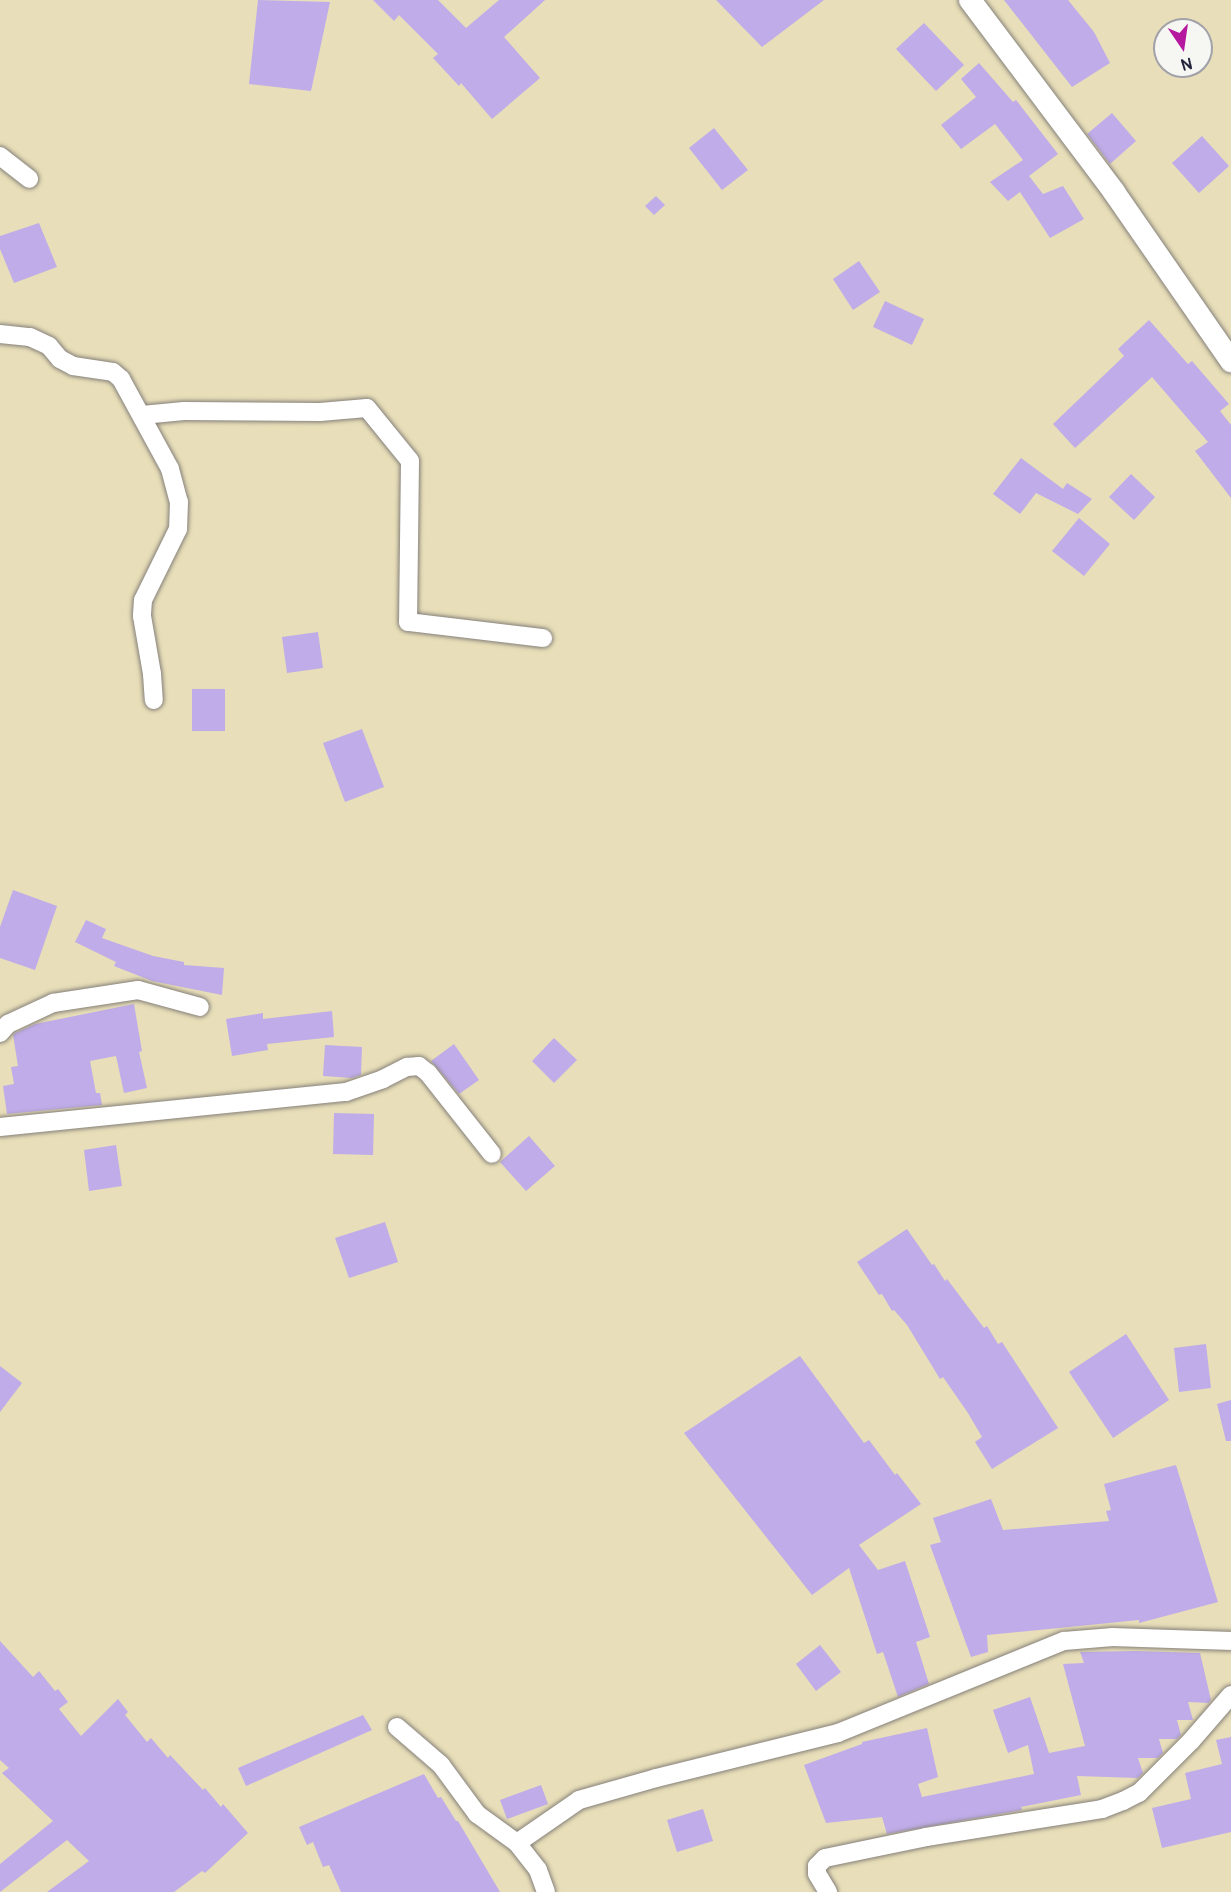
<!DOCTYPE html>
<style>
body{margin:0}
#map{position:relative;width:1231px;height:1892px;overflow:hidden;background:#e8deb9;font-family:Pangolin,sans-serif}
div>[style]{position:absolute}
.building>*{inset:0;background:#bface9}
.roads{filter:drop-shadow(0 0 2px #85807a) drop-shadow(0 0 2px #85807a)}
.minor>*{height:18px;margin:-9px;padding:0 9px;transform-origin:9px;border-radius:9px;background:#fff}
.major>*{height:22px;margin:-11px;padding:0 11px;transform-origin:11px;border-radius:11px;background:#fff}
span{translate:-50% -50%;white-space:nowrap;text-align:center;line-height:1.15;-webkit-text-stroke:5px #f6f6f2;paint-order:stroke}
.north{position:absolute;left:1153px;top:18px;width:60px;height:60px;box-sizing:border-box;background:#f6f6f2;border:2px solid #a1a1a9;border-radius:50%;rotate:167deg;font-size:16px;font-weight:700;line-height:24px;text-align:center;color:#22223b}
.north::after{content:'';display:block;margin:auto;width:21px;height:27px;background:#b5179e;clip-path:polygon(50% 0,100% 100%,50% 72%,0 100%)}
</style>
<div id="map">
<div class="building">
<i style="clip-path:polygon(258px 0,330px 2px,311px 91px,249px 84px)"></i>
<i style="clip-path:polygon(373px 0,438px 0,466px 28px,499px 0,545px 0,504px 37px,540px 78px,492px 119px,461px 83px,459px 86px,433px 58px,438px 54px,399px 15px,394px 21px)"></i>
<i style="clip-path:polygon(716px 0,824px 0,762px 47px)"></i>
<i style="clip-path:polygon(1004px 0,1068px 0,1094px 32px,1110px 63px,1072px 87px)"></i>
<i style="clip-path:polygon(924px 23px,964px 65px,936px 91px,896px 49px)"></i>
<i style="clip-path:polygon(979px 63px,1013px 102px,1016px 100px,1058px 154px,1029px 176px,1043px 194px,1063px 186px,1084px 219px,1050px 238px,1020px 192px,1008px 201px,990px 182px,1023px 160px,995px 124px,961px 149px,941px 125px,976px 97px,961px 79px)"></i>
<i style="clip-path:polygon(1112px 113px,1136px 141px,1110px 164px,1087px 134px)"></i>
<i style="clip-path:polygon(714px 128px,748px 170px,722px 190px,689px 148px)"></i>
<i style="clip-path:polygon(1202px 136px,1229px 166px,1199px 193px,1172px 163px)"></i>
<i style="clip-path:polygon(656px 196px,665px 205px,654px 215px,645px 206px)"></i>
<i style="clip-path:polygon(39px 223px,57px 267px,14px 283px,0 249px,0 236px)"></i>
<i style="clip-path:polygon(859px 261px,880px 292px,853px 310px,833px 279px)"></i>
<i style="clip-path:polygon(885px 301px,924px 319px,912px 345px,873px 327px)"></i>
<i style="clip-path:polygon(1149px 320px,1188px 364px,1192px 361px,1229px 404px,1220px 411px,1231px 425px,1231px 498px,1195px 451px,1208px 442px,1152px 377px,1075px 448px,1053px 424px,1124px 356px,1118px 349px)"></i>
<i style="clip-path:polygon(1021px 458px,1063px 489px,1067px 483px,1092px 499px,1078px 514px,1036px 493px,1020px 514px,993px 494px)"></i>
<i style="clip-path:polygon(1131px 474px,1155px 497px,1134px 520px,1109px 497px)"></i>
<i style="clip-path:polygon(1079px 518px,1110px 544px,1084px 576px,1052px 551px)"></i>
<i style="clip-path:polygon(318px 632px,323px 668px,287px 673px,282px 637px)"></i>
<i style="clip-path:polygon(192px 689px,225px 689px,225px 731px,192px 731px)"></i>
<i style="clip-path:polygon(362px 729px,384px 787px,345px 802px,323px 743px)"></i>
<i style="clip-path:polygon(13px 890px,57px 906px,35px 970px,0 958px,0 927px)"></i>
<i style="clip-path:polygon(86px 920px,106px 929px,102px 938px,153px 956px,184px 962px,184px 965px,224px 968px,222px 995px,152px 981px,114px 966px,116px 962px,75px 942px)"></i>
<i style="clip-path:polygon(134px 1004px,142px 1051px,139px 1052px,147px 1088px,124px 1093px,116px 1056px,90px 1061px,96px 1093px,100px 1093px,102px 1105px,7px 1114px,3px 1086px,14px 1084px,11px 1067px,18px 1066px,13px 1035px,15px 1033px,35px 1024px)"></i>
<i style="clip-path:polygon(332px 1011px,334px 1037px,267px 1044px,268px 1050px,232px 1056px,226px 1019px,263px 1013px,263px 1019px)"></i>
<i style="clip-path:polygon(554px 1038px,577px 1060px,554px 1083px,532px 1061px)"></i>
<i style="clip-path:polygon(454px 1044px,479px 1080px,459px 1094px,431px 1061px)"></i>
<i style="clip-path:polygon(325px 1045px,362px 1047px,361px 1075px,352px 1078px,323px 1076px)"></i>
<i style="clip-path:polygon(334px 1113px,374px 1114px,373px 1155px,333px 1154px)"></i>
<i style="clip-path:polygon(529px 1136px,555px 1166px,526px 1191px,500px 1162px)"></i>
<i style="clip-path:polygon(116px 1145px,122px 1186px,89px 1191px,84px 1150px)"></i>
<i style="clip-path:polygon(385px 1222px,398px 1262px,349px 1278px,335px 1238px)"></i>
<i style="clip-path:polygon(907px 1229px,932px 1265px,934px 1264px,945px 1281px,947px 1279px,984px 1328px,987px 1326px,998px 1344px,1002px 1342px,1058px 1428px,992px 1469px,975px 1442px,982px 1437px,968px 1413px,943px 1377px,940px 1379px,907px 1325px,894px 1310px,892px 1311px,882px 1294px,879px 1295px,857px 1262px)"></i>
<i style="clip-path:polygon(1126px 1334px,1169px 1400px,1113px 1438px,1069px 1372px)"></i>
<i style="clip-path:polygon(1206px 1344px,1211px 1388px,1179px 1392px,1174px 1348px)"></i>
<i style="clip-path:polygon(800px 1356px,864px 1443px,869px 1440px,895px 1475px,897px 1473px,921px 1504px,859px 1545px,878px 1570px,905px 1561px,930px 1637px,916px 1642px,929px 1684px,898px 1697px,883px 1652px,877px 1654px,849px 1568px,812px 1595px,684px 1433px)"></i>
<i style="clip-path:polygon(0 1366px,22px 1383px,0 1412px)"></i>
<i style="clip-path:polygon(1231px 1400px,1231px 1441px,1226px 1441px,1217px 1404px)"></i>
<i style="clip-path:polygon(1176px 1465px,1218px 1602px,1139px 1623px,1139px 1620px,987px 1635px,988px 1652px,971px 1657px,930px 1545px,941px 1542px,933px 1518px,991px 1499px,1003px 1530px,1109px 1521px,1106px 1511px,1111px 1510px,1104px 1484px)"></i>
<i style="clip-path:polygon(0 1641px,33px 1677px,39px 1671px,55px 1691px,58px 1689px,68px 1702px,59px 1709px,81px 1736px,118px 1699px,128px 1712px,125px 1715px,147px 1742px,151px 1738px,168px 1758px,170px 1755px,203px 1790px,205px 1788px,221px 1807px,223px 1804px,248px 1833px,205px 1873px,202px 1871px,174px 1892px,47px 1892px,89px 1861px,67px 1840px,0 1892px,0 1864px,53px 1821px,2px 1773px,9px 1768px,0 1760px)"></i>
<i style="clip-path:polygon(820px 1645px,841px 1672px,816px 1691px,796px 1664px)"></i>
<i style="clip-path:polygon(1136px 1651px,1200px 1653px,1211px 1700px,1209px 1703px,1188px 1702px,1193px 1720px,1177px 1720px,1181px 1735px,1177px 1739px,1159px 1739px,1163px 1753px,1158px 1758px,1138px 1758px,1143px 1773px,1138px 1778px,1077px 1776px,1081px 1795px,1021px 1807px,1022px 1810px,887px 1834px,882px 1817px,826px 1823px,804px 1765px,862px 1744px,862px 1742px,927px 1728px,938px 1777px,918px 1784px,922px 1797px,1034px 1774px,1028px 1745px,1008px 1753px,993px 1710px,1030px 1697px,1049px 1753px,1085px 1746px,1063px 1664px,1084px 1663px,1080px 1652px)"></i>
<i style="clip-path:polygon(363px 1715px,372px 1730px,246px 1786px,238px 1768px)"></i>
<i style="clip-path:polygon(1231px 1737px,1231px 1832px,1162px 1848px,1152px 1808px,1191px 1799px,1185px 1773px,1222px 1764px,1216px 1740px)"></i>
<i style="clip-path:polygon(424px 1774px,438px 1798px,441px 1797px,456px 1821px,458px 1821px,500px 1892px,341px 1892px,329px 1865px,323px 1867px,313px 1842px,307px 1845px,299px 1827px)"></i>
<i style="clip-path:polygon(541px 1785px,548px 1804px,507px 1819px,500px 1800px)"></i>
<i style="clip-path:polygon(703px 1809px,713px 1841px,677px 1852px,667px 1820px)"></i>
</div>
<div class="roads">
<div class="minor">
<i style="left:0;top:156px;width:37px;rotate:38deg"></i>
<i style="left:0;top:334px;width:30px;rotate:6deg"></i>
<i style="left:30px;top:337px;width:21px;rotate:25deg"></i>
<i style="left:49px;top:346px;width:17px;rotate:50deg"></i>
<i style="left:60px;top:359px;width:15px;rotate:28deg"></i>
<i style="left:73px;top:366px;width:40px;rotate:8.5deg"></i>
<i style="left:113px;top:372px;width:11px;rotate:41deg"></i>
<i style="left:121px;top:379px;width:102px;rotate:61.4deg"></i>
<i style="left:170px;top:469px;width:34px;rotate:75deg"></i>
<i style="left:179px;top:502px;width:27px;rotate:92deg"></i>
<i style="left:178px;top:529px;width:79px;rotate:116.2deg"></i>
<i style="left:143px;top:600px;width:16px;rotate:94deg"></i>
<i style="left:142px;top:616px;width:59px;rotate:80.2deg"></i>
<i style="left:152px;top:674px;width:26px;rotate:86deg"></i>
<i style="left:142px;top:415px;width:42px;rotate:-5.4deg"></i>
<i style="left:184px;top:411px;width:136px;rotate:0.4deg"></i>
<i style="left:320px;top:412px;width:47px;rotate:-4.9deg"></i>
<i style="left:367px;top:408px;width:68px;rotate:50.9deg"></i>
<i style="left:410px;top:461px;width:161px;rotate:90.7deg"></i>
<i style="left:408px;top:622px;width:136px;rotate:6.8deg"></i>
<i style="left:0;top:1033px;width:12px;rotate:-48deg"></i>
<i style="left:8px;top:1024px;width:50px;rotate:-25deg"></i>
<i style="left:53px;top:1003px;width:86px;rotate:-8.7deg"></i>
<i style="left:138px;top:990px;width:64px;rotate:15.3deg"></i>
<i style="left:0;top:1127px;width:348px;rotate:-5.8deg"></i>
<i style="left:346px;top:1092px;width:39px;rotate:-19deg"></i>
<i style="left:383px;top:1079px;width:27px;rotate:-27deg"></i>
<i style="left:407px;top:1067px;width:12px;rotate:-5deg"></i>
<i style="left:419px;top:1066px;width:11px;rotate:38deg"></i>
<i style="left:428px;top:1073px;width:103px;rotate:51.7deg"></i>
<i style="left:397px;top:1727px;width:58px;rotate:40.8deg"></i>
<i style="left:441px;top:1765px;width:61px;rotate:53.7deg"></i>
<i style="left:477px;top:1814px;width:49px;rotate:35.9deg"></i>
<i style="left:517px;top:1843px;width:75px;rotate:-34.7deg"></i>
<i style="left:579px;top:1800px;width:80px;rotate:-15.9deg"></i>
<i style="left:656px;top:1778px;width:187px;rotate:-13.9deg"></i>
<i style="left:838px;top:1733px;width:244px;rotate:-22.2deg"></i>
<i style="left:1064px;top:1641px;width:49px;rotate:-4.7deg"></i>
<i style="left:1113px;top:1637px;width:118px;rotate:1.9deg"></i>
<i style="left:517px;top:1843px;width:34px;rotate:52deg"></i>
<i style="left:538px;top:1870px;width:23px;rotate:70deg"></i>
<i style="left:828px;top:1892px;width:21px;rotate:-121deg"></i>
<i style="left:817px;top:1874px;width:8px;rotate:-90deg"></i>
<i style="left:817px;top:1866px;width:11px;rotate:-45deg"></i>
<i style="left:825px;top:1858px;width:103px;rotate:-11.7deg"></i>
<i style="left:926px;top:1837px;width:178px;rotate:-9deg"></i>
<i style="left:1102px;top:1809px;width:22px;rotate:-21deg"></i>
<i style="left:1123px;top:1801px;width:18px;rotate:-27deg"></i>
<i style="left:1139px;top:1793px;width:74px;rotate:-45deg"></i>
<i style="left:1191px;top:1741px;width:61px;rotate:-49deg"></i>
</div>
<div class="major">
<i style="left:970px;top:0;width:240px;rotate:53.1deg"></i>
<i style="left:1114px;top:192px;width:206px;rotate:55.3deg"></i>
</div>
</div>
<div class="north">N</div>
</div>
